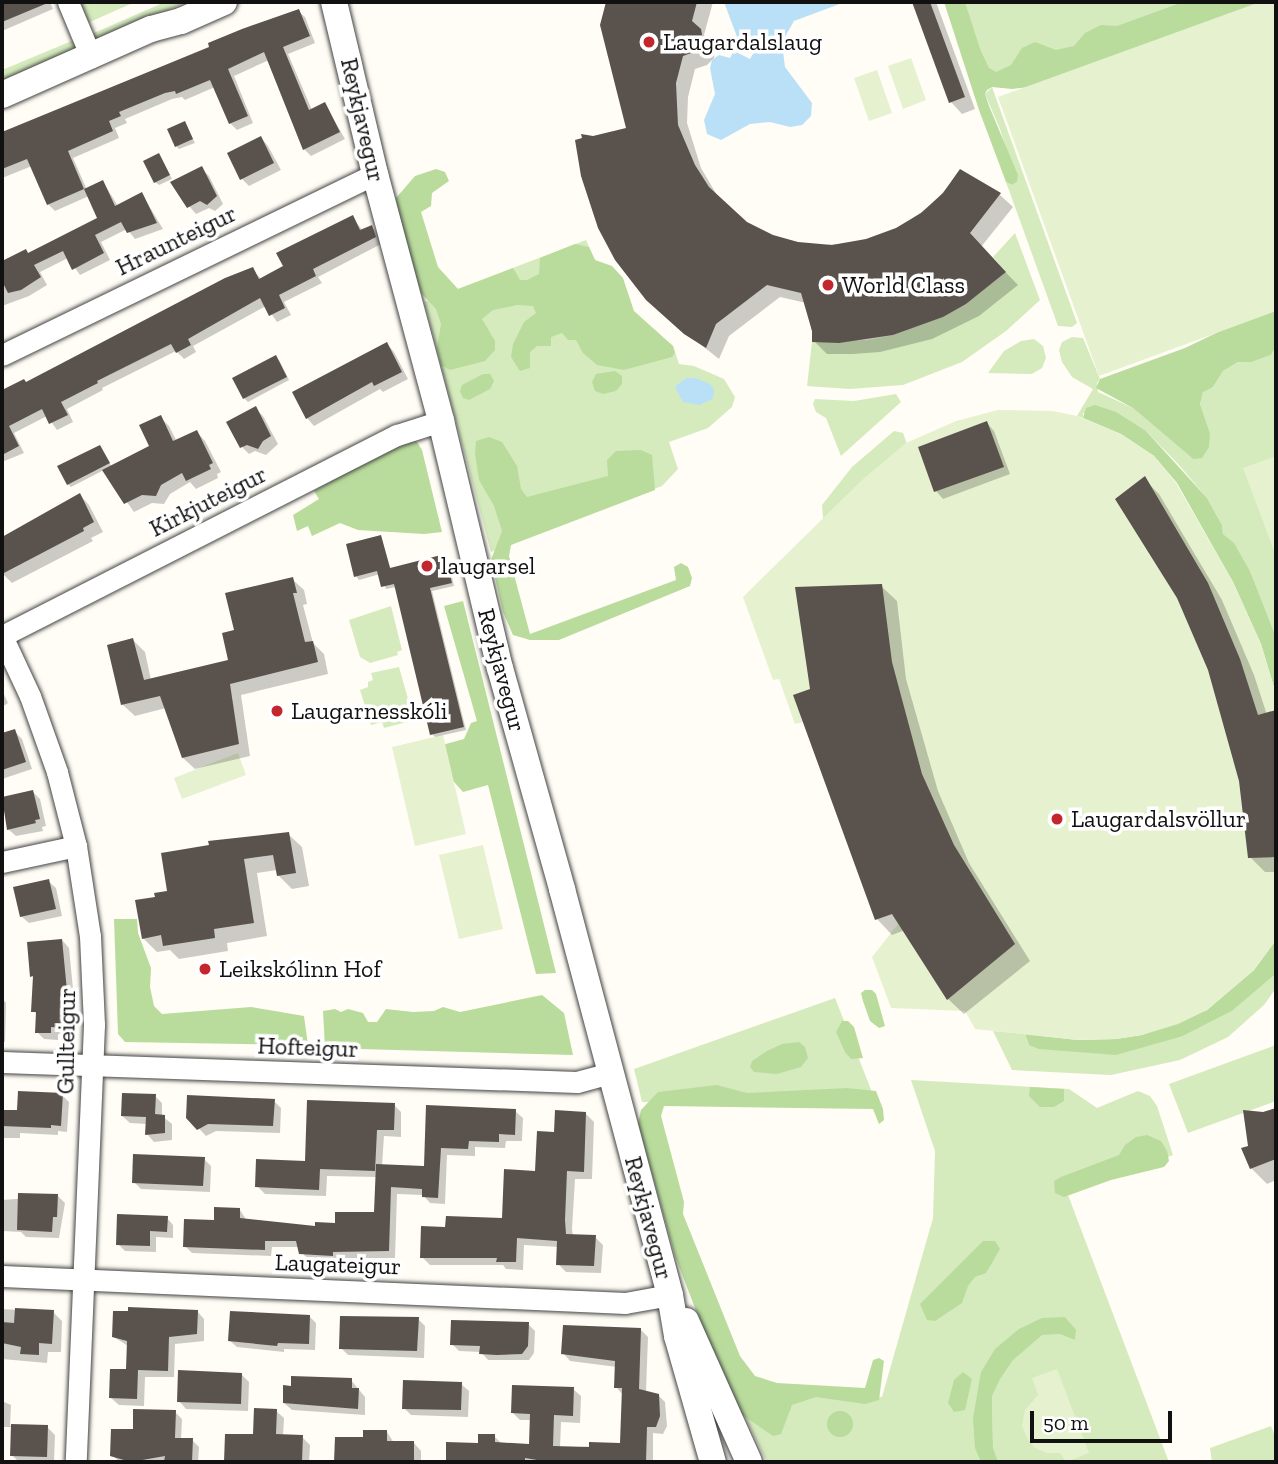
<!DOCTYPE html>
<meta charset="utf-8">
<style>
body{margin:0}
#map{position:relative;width:1278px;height:1464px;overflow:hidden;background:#fffdf5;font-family:"Zilla Slab",serif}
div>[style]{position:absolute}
.green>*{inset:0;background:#d5ebbd}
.forest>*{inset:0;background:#b9dc9c}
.round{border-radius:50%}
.pitch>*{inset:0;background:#e6f2cf}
.water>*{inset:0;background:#b9e0f7}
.shadow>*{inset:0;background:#0003}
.building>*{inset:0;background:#5a524d}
.roads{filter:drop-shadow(0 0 2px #444) drop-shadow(0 0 2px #444)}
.minor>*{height:21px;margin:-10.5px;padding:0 10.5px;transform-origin:10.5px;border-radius:10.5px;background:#fff}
.tertiary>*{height:26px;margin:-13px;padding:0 13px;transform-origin:13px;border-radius:13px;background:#fff}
.dots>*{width:19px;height:19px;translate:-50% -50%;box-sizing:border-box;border:4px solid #fff;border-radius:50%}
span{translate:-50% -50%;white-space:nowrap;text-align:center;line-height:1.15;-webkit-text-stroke:7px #fff;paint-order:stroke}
.poi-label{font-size:24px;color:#111}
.left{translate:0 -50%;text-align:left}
.street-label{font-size:24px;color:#111}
.frame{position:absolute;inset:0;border:4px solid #111;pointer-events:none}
.scale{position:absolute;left:1030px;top:1411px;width:142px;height:32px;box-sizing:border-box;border:4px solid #111;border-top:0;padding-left:9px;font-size:21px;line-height:24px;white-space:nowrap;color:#111;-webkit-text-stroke:5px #fff;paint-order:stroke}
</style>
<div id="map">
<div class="green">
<i style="clip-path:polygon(71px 2px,135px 2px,83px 25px)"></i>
<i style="clip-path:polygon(165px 2px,186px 2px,97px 43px,87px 36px)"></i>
<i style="clip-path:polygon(960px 2px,1232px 2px,992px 87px,1077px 323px,1072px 327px,1058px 326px,1006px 182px,1012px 185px,1017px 182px,1000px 129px,985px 94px,992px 87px)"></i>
<i style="clip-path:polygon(74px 40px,80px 51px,2px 83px,2px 70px)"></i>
<i style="clip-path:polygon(1015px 233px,1040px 300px,1006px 331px,962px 362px,903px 385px,850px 389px,807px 386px,812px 342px,867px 340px,893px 335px,943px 317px,966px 304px,1006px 272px,993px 257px)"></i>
<i style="clip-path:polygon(586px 240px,602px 276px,621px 304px,673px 346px,679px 364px,694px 366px,724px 379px,735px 397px,732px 407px,708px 428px,669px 442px,678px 469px,662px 486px,491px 552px,424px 302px)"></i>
<i style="clip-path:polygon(1072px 337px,1083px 338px,1100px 379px,1097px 383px,1098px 392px,1133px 408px,1193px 459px,1210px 433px,1200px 404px,1203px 391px,1213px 387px,1223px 371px,1238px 362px,1252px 362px,1271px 355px,1276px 346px,1276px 637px,1250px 571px,1234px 544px,1223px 534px,1222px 525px,1207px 498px,1179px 465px,1146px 431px,1083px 413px,1083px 418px,1077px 416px,1093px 389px,1072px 377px,1062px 362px,1059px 350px,1062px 342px)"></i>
<i style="clip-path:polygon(1034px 339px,1043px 346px,1046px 358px,1042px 368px,1032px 374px,988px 373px,1004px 351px,1021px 341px)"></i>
<i style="clip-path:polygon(896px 394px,901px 402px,841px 456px,826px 418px,816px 412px,813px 404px,815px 399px,854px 401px)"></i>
<i style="clip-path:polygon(894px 431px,903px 433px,926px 497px,829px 586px,822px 505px,852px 467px)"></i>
<i style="clip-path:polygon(391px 606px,402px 650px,397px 652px,398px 655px,370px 663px,360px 657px,349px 620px)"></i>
<i style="clip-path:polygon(399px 667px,414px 720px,384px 728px,382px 722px,371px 725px,360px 690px,368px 687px,368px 682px,373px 680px,371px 673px)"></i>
<i style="clip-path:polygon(1276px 972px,1276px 988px,1264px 1005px,1228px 1037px,1180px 1060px,1111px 1075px,1012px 1070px,993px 1031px,1025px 1034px,1029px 1045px,1183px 1036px,1232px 1011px)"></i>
<i style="clip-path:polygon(835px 998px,877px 1105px,642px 1102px,634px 1069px)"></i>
<i style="clip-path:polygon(1276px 1045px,1276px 1101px,1188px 1133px,1169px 1084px)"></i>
<i style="clip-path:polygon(911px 1080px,1069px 1089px,1097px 1108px,1138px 1091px,1150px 1096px,1157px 1106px,1173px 1155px,1068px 1195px,1169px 1462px,766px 1460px,734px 1394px,882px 1397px,933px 1218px,935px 1151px)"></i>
<i style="clip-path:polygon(1271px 1426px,1276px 1439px,1276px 1462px,1212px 1462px,1210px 1448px)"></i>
</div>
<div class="forest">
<i style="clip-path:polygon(944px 2px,965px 2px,980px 49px,989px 68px,996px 72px,1011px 65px,1022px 48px,1035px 42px,1056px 50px,1074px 46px,1085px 33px,1101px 25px,1117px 26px,1183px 2px,1276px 4px,1039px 86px,1012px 89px,992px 87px,987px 90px,985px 94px,989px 106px,1018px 175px,1017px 182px,1012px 185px,1006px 182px,979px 110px)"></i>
<i style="clip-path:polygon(436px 169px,445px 172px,449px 181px,432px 193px,431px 206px,421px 212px,438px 267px,458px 289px,513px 268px,520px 280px,527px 280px,539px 274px,540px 258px,575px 244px,589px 247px,595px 260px,612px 266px,623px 278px,634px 311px,673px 346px,675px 353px,672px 357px,624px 370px,597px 365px,583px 353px,576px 340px,568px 340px,562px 333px,551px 337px,551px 346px,537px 346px,530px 352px,530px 368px,520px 371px,511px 357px,513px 344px,524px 322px,536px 313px,533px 306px,517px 305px,493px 310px,482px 319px,495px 341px,495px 350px,485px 361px,450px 370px,441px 365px,437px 348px,441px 324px,436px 309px,421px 293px,397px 210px,396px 198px,415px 176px)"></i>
<i style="clip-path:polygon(1276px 297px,1276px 346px,1271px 355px,1252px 362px,1238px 362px,1223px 371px,1213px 387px,1203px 392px,1200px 404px,1210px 433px,1209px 447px,1202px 458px,1193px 459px,1133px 408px,1096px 388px,1100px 379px,1185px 348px,1237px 323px)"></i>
<i style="clip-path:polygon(615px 371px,622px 376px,622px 384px,616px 391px,603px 394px,595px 391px,592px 382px,596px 374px)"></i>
<i style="clip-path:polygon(483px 374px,490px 374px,494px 381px,490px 389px,469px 400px,463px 398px,460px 391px,462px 385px)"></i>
<i style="clip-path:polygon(1095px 405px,1116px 412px,1146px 431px,1207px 498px,1222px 525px,1223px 534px,1234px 543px,1250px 571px,1276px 637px,1276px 694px,1261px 644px,1233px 582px,1177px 483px,1154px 456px,1121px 434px,1083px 418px,1086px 408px)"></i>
<i style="clip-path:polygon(412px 434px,422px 450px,442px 532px,424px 534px,358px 530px,340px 523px,312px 536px,308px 526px,297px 531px,293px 515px,319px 499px,314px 491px)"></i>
<i style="clip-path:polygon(489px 437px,502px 442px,517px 466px,521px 489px,527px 497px,608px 476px,607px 460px,616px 451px,641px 450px,652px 455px,655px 490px,511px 545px,509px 556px,530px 634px,676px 580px,674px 567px,681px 563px,688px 567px,692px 578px,690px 586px,559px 640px,530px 640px,513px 635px,503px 612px,491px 560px,502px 531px,494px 506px,479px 480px,475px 454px,476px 441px)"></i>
<i style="clip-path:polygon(463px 601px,556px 973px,536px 974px,488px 785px,463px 792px,448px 775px,442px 745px,464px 739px,471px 723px,477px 721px,444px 606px)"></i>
<i style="clip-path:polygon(114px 919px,137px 919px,138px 933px,151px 968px,150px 987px,154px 1006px,162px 1014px,251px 1007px,304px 1016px,308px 1045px,125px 1042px,118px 1034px)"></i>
<i style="clip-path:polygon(1276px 940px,1274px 975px,1232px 1011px,1183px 1036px,1116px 1055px,1039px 1049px,1029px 1045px,1025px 1034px,1078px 1040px,1116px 1039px,1142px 1035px,1207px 1010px,1254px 970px)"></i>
<i style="clip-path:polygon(865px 990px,872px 990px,876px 994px,885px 1026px,879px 1028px,870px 1021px,863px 1001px,861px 993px)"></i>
<i style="clip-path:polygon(542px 995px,564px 1013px,573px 1055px,325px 1048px,323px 1011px,335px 1009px,341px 1012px,348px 1009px,363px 1013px,368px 1022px,377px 1022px,386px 1009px,413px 1012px,434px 1011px,443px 1007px,460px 1012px)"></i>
<i style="clip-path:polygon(842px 1021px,848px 1021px,854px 1027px,863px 1058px,851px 1059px,845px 1052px,836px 1032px)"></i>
<i style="clip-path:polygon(799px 1042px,805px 1047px,808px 1058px,801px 1067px,777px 1074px,754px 1072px,750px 1067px,752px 1061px,767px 1051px,782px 1044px)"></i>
<i style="clip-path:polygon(717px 1085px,747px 1093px,847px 1088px,876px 1091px,883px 1109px,884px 1120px,879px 1124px,873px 1109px,664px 1106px,661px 1116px,684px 1202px,683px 1214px,740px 1356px,755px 1376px,777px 1383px,865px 1388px,873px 1360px,879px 1358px,884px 1361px,879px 1400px,865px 1404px,816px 1397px,792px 1405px,781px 1434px,773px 1436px,741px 1414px,705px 1334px,675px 1256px,638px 1124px,641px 1110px,658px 1092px)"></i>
<i style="clip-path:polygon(1030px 1087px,1064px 1089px,1064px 1101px,1054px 1107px,1040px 1107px,1029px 1096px)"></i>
<i style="clip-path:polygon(1147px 1135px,1161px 1141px,1167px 1151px,1169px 1161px,1164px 1167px,1111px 1180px,1064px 1197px,1055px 1193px,1054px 1181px,1061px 1177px,1119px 1155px,1125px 1145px,1136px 1137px)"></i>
<i style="clip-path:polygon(983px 1241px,995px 1241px,1000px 1249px,986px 1273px,975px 1277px,968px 1286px,962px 1303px,935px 1321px,927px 1320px,920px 1304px)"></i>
<i style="clip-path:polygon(1065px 1317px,1076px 1330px,1075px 1340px,1060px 1334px,1042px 1335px,1013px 1360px,1000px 1379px,992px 1396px,992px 1418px,993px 1448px,998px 1462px,981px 1462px,975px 1448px,973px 1418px,981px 1372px,995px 1349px,1019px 1329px,1042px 1318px)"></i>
<i style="clip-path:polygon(963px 1372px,972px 1379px,965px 1410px,954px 1412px,948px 1403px,954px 1380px)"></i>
<i class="round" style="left:827px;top:1411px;width:26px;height:26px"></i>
</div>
<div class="pitch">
<i style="clip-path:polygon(1260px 2px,1276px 2px,1276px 311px,1099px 376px,998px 97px)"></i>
<i style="clip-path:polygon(911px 58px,926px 100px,903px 109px,888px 66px)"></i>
<i style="clip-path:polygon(877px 70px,892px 113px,869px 121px,854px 78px)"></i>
<i style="clip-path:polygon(998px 410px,1053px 411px,1077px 416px,1121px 434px,1154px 456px,1176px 483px,1233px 582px,1261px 644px,1276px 694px,1276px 940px,1254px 970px,1207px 1010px,1178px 1024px,1142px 1035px,1116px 1039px,1078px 1040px,975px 1029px,965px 1011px,891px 1008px,872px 957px,898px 924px,892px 914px,875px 920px,803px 722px,795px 724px,779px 679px,773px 680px,743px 597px,861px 481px,906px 443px,956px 421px)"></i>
<i style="clip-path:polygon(1276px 456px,1276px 556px,1243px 468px)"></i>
<i style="clip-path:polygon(443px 735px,466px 834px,415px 846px,392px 747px)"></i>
<i style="clip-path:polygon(238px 753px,246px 775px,182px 799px,174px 778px)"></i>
<i style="clip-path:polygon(483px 845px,503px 929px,459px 939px,439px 855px)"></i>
<i style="clip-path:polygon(1057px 1369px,1089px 1453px,1066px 1462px,1060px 1453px,1047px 1453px,1035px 1448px,1027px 1438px,1022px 1426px,1025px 1410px,1038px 1395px,1032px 1378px)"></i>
</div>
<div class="water">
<i style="clip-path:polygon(724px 2px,845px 2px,794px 21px,786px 35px,783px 51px,785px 67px,812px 103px,811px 116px,802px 125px,790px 127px,770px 122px,750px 124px,721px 140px,707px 134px,704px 120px,715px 94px,710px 68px,712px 60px,719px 55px,730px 58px,734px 51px,750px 59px,754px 52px,751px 42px,746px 46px,739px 42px)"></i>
<i style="clip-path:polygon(686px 378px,696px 378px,710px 384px,714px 389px,713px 399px,699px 405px,683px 402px,675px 387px)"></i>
</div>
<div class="shadow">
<i style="clip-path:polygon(2px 2px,50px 2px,53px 9px,2px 31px)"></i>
<i style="clip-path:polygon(608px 2px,713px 2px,704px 35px,715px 49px,714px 58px,707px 65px,695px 69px,688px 97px,687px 123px,701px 168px,721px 202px,735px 216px,773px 237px,815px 246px,860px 242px,896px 230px,933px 204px,961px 171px,1000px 195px,1013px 207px,981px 247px,1018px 285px,979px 316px,932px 339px,880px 352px,853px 354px,827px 354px,814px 341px,806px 303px,780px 297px,729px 336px,719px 359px,666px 317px,593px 138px,628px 129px,602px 25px)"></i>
<i style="clip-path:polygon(914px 2px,936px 2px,975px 109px,962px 114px,951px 102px)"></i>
<i style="clip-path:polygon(298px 11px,305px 17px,315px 43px,288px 54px,312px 110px,325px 104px,345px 139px,311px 156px,304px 149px,269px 60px,234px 76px,253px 123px,237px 130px,230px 123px,215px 87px,185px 100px,182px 97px,172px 99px,125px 119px,127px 123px,115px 128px,119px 138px,73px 158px,87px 190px,103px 182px,118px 206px,142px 194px,163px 229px,135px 239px,127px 229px,101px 242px,110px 260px,80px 275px,68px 258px,40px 272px,47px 285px,29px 296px,2px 306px,2px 257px,4px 262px,29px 254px,100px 219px,89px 196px,55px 211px,48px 204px,32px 166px,2px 178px,2px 134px)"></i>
<i style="clip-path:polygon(185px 123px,195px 143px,179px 149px,176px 146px)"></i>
<i style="clip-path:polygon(261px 138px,268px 146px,281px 170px,249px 186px,242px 179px)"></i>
<i style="clip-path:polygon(161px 158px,172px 179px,159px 185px,155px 182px)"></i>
<i style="clip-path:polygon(201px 168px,209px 176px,223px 204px,215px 211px,209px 208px,196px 214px,189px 206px)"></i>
<i style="clip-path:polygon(352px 217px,363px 231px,372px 227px,379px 234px,381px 244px,318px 277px,322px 283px,284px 302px,291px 315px,277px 322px,266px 306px,193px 346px,196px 352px,184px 359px,176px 351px,102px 388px,103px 390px,67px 409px,73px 422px,57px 430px,47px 416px,14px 433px,24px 453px,2px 462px,2px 392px,24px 381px,27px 384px,252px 269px,261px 279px,286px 267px)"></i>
<i style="clip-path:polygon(387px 344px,394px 352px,408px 379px,383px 392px,380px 389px,314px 426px,307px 418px)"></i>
<i style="clip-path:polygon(279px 360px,289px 380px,248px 402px,244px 398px)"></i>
<i style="clip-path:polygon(256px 409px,263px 416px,278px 444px,266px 455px,255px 451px,249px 454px,242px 447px)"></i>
<i style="clip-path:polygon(160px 417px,169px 426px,177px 442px,197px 432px,205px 441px,221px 472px,217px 474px,218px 478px,196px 489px,190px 482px,170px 494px,164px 504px,152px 503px,134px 512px,104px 470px,71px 487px,68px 484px,100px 447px,112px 467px,152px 447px)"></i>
<i style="clip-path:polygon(987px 423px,994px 431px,1010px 474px,943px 499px,936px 491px)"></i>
<i style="clip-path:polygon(1144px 479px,1159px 494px,1222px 600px,1254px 675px,1267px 715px,1276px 712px,1276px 872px,1265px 872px,1250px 857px,1241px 781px,1210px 669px)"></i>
<i style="clip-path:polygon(80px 495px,89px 505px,103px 532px,91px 538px,93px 541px,12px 583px,2px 573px,2px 539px,53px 514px)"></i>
<i style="clip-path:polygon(381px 537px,391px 570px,445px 556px,448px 560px,454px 586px,432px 591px,466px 730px,435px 737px,432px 734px,396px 587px,386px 589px,380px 574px,359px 580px,356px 576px)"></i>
<i style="clip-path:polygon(292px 579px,304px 590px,307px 604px,303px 605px,313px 643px,324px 654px,328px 674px,241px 695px,250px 756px,195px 769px,183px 758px,166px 708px,135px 716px,123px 705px,109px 646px,133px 640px,145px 652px,151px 680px,230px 661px,236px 632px)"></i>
<i style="clip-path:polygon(881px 586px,897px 601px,906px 679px,938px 791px,969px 863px,1030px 961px,964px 1014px,948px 999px,905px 930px,892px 935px,877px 919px)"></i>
<i style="clip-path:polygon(2px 690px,8px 703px,2px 707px)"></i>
<i style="clip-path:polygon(14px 731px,22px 739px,32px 769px,2px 779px,2px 734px)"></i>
<i style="clip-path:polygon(33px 792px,40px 799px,46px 826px,42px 827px,43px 831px,16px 836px,8px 829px,2px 799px)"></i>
<i style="clip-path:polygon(288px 834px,302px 847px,309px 886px,292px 889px,278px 875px,277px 870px,257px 873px,267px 936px,227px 943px,228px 951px,179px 959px,170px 950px,157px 952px,143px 938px,157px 898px)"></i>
<i style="clip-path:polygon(48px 881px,56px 888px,62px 916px,29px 923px,21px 916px)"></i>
<i style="clip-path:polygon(62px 940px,69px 948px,74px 999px,72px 1034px,58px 1034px,58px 1040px,44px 1039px,37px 1032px,38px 1015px,33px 1011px,35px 979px,32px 976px)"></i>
<i style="clip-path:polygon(2px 998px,6px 1003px,5px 1042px,2px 1041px)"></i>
<i style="clip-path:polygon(62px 1095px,69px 1102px,67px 1132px,58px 1131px,58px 1135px,20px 1133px,20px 1138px,2px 1138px,2px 1112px,19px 1112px)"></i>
<i style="clip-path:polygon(155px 1096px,162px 1103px,162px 1116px,172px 1124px,172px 1140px,154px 1142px,147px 1134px,147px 1124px,130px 1123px,122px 1116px)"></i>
<i style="clip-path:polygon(274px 1101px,281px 1108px,280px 1133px,216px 1131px,206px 1136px,188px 1117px)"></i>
<i style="clip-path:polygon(394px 1105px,401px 1112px,401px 1137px,384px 1136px,382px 1166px,426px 1167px,428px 1107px,515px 1111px,523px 1118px,522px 1141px,506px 1141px,505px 1148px,475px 1147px,475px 1156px,447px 1155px,445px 1204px,430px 1203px,423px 1195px,397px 1194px,395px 1258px,340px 1258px,340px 1262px,308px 1260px,298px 1247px,272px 1247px,271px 1256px,192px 1253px,185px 1246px,240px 1210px,247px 1221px,316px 1227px,376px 1214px,377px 1177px,327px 1176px,326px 1196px,265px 1194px,257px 1186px,307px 1163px)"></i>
<i style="clip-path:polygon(1276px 1109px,1276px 1180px,1267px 1184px,1251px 1168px,1250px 1147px,1266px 1114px)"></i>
<i style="clip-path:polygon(586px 1114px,594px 1122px,592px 1179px,575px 1179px,572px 1229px,573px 1236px,595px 1237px,603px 1245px,601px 1273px,566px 1272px,558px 1264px,559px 1247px,524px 1245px,523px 1270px,506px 1269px,503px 1265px,430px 1265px,422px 1257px,447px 1229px,503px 1220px,537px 1172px,556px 1134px)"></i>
<i style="clip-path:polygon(204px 1159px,211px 1166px,210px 1192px,141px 1189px,134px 1182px)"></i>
<i style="clip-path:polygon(58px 1196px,65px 1203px,59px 1238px,26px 1237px,21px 1232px,2px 1231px,2px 1200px)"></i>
<i style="clip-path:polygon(167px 1218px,173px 1225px,173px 1238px,156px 1237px,156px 1252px,125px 1251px,118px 1244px)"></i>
<i style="clip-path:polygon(2px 1309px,53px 1312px,62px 1321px,61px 1352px,48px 1352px,47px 1363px,2px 1359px)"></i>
<i style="clip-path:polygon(197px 1311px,204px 1319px,204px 1341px,175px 1344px,174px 1377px,145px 1377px,144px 1406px,119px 1405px,111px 1398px,128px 1371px,128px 1346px,114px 1337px)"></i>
<i style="clip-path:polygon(309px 1316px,316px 1323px,315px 1350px,284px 1349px,284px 1352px,237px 1347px,230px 1341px)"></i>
<i style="clip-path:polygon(418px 1319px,425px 1326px,424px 1358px,348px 1355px,341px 1348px)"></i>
<i style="clip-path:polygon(528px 1324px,535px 1331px,534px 1353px,529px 1360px,488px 1360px,481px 1352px,459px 1351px,452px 1344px)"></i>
<i style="clip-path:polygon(641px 1330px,648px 1337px,646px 1392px,658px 1395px,665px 1402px,667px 1426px,663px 1434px,653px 1433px,653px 1462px,447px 1462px,448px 1444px,479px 1445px,494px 1436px,502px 1444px,531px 1445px,532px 1420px,520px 1420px,513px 1413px,573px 1389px,581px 1396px,580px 1423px,561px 1422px,560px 1448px,621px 1445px,623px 1395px,616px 1387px,617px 1367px,570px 1361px,563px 1353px)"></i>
<i style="clip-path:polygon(242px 1375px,249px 1382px,248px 1411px,186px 1409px,179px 1401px)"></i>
<i style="clip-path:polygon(351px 1380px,365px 1397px,365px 1415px,292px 1410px,284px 1403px)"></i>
<i style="clip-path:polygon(461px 1384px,469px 1391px,468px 1417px,411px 1415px,404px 1408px)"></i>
<i style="clip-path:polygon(2px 1401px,11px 1405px,10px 1426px,47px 1427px,55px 1435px,54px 1462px,19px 1462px,12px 1455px,13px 1427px,2px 1427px)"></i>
<i style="clip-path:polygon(276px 1411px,284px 1418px,283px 1436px,302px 1437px,310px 1445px,309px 1462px,226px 1462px,227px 1435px,254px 1436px)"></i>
<i style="clip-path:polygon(175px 1412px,182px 1419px,181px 1440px,192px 1440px,199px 1447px,198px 1462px,120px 1462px,112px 1455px,134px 1431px)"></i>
<i style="clip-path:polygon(387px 1432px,394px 1443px,414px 1443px,421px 1451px,421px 1462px,336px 1462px,336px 1439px,365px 1439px)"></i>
</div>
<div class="building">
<i style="clip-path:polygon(2px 2px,50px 2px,2px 22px)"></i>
<i style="clip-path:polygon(606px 2px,697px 2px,692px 21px,701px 29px,703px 40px,699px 50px,683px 56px,676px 83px,678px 125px,695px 165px,709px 187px,747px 222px,773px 235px,798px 242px,832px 245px,866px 239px,896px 228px,921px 213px,943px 193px,960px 169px,1001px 193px,970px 233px,1006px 272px,966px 304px,943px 317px,893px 335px,839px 343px,812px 342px,812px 331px,801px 293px,767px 285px,716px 324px,706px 348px,684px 334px,646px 300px,615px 260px,598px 228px,581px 176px,575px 140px,582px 138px,581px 134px,593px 136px,626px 128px,600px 25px)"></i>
<i style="clip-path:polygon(912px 2px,930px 2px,965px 97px,949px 103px)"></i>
<i style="clip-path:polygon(299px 9px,310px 36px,283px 47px,309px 110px,325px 102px,340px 132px,303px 150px,264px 52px,228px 69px,248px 116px,229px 124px,210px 80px,176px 94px,175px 91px,165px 93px,119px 112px,121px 116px,109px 121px,113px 131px,68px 151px,84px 189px,47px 205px,27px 159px,2px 169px,2px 132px,209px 47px,208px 43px,242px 29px)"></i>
<i style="clip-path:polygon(185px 121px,193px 139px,175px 147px,167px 129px)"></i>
<i style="clip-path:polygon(261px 136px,274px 163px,240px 180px,227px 153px)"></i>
<i style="clip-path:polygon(159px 153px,170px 175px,154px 183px,143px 161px)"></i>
<i style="clip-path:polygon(202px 166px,217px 196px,207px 205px,200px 201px,187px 208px,170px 182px)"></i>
<i style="clip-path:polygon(103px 180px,115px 206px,142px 192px,157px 223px,127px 233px,121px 222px,95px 235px,104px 253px,72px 270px,63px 251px,34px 265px,41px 277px,21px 290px,8px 293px,2px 281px,2px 261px,26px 249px,28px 253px,97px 218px,84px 189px)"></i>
<i style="clip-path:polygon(353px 215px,360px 230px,372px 225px,376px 237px,313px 269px,316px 276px,279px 295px,285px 308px,269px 316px,260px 298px,188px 339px,191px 345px,176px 353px,171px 344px,97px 381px,98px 383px,61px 402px,68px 415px,49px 424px,42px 409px,9px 426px,19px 446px,2px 455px,2px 390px,24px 379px,26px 382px,225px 278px,253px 267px,259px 279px,283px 266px,276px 253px)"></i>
<i style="clip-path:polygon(387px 342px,402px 372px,374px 386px,372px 382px,306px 419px,292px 392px)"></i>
<i style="clip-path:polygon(276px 355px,287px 377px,243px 399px,232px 378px)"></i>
<i style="clip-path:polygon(256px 406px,271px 436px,263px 441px,258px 449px,247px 445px,240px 448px,226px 422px)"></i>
<i style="clip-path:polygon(161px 415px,173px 441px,197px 430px,213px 463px,209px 465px,211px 469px,186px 481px,182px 473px,161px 485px,156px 496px,142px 495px,124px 504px,102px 470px,149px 446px,139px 425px)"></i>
<i style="clip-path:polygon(987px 421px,1004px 467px,934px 492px,918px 447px)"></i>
<i style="clip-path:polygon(100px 445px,110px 463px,67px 485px,57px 466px)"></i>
<i style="clip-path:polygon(1145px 476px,1208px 583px,1240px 659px,1258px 715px,1276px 710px,1276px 857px,1248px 858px,1239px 781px,1208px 670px,1177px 598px,1115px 499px)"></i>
<i style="clip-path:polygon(80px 493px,94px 522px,83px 528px,84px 531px,2px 574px,2px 537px)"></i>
<i style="clip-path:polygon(381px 535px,390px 568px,445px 554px,452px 583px,430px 588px,464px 727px,430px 735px,394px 584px,381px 587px,377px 571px,354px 577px,346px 544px)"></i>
<i style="clip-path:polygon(293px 577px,297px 593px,293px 593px,305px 642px,313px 641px,318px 662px,230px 684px,239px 744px,182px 758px,160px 696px,121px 705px,107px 645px,133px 638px,144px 680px,228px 660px,222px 633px,234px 630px,225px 593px)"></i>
<i style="clip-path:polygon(882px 584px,892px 662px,922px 774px,954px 845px,1015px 944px,947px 1000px,892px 914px,875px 920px,793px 695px,810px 689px,795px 587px)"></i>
<i style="clip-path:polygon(15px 729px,26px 762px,2px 770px,2px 733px)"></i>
<i style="clip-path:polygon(33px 790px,40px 819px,35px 820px,36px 823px,7px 830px,2px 797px)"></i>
<i style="clip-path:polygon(289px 832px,296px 873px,277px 876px,273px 855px,244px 859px,254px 923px,214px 929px,215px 938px,163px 946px,161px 935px,142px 939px,135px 900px,155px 897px,154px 893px,167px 891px,161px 853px,209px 845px,208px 841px)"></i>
<i style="clip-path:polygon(49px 879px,56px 909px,20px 917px,13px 887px)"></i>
<i style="clip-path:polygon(62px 939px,67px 991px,65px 1028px,51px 1027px,51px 1033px,35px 1033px,36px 1012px,31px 1012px,33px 976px,30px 977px,27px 942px)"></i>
<i style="clip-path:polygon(18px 1091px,63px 1093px,61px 1126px,51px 1125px,51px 1128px,2px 1126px,2px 1110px,17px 1110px)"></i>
<i style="clip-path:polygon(122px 1093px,156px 1094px,155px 1114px,165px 1115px,165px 1133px,145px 1135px,146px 1117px,121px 1116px)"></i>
<i style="clip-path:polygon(187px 1095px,275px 1099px,273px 1126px,208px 1124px,197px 1130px,186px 1118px)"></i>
<i style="clip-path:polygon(307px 1100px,395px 1103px,394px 1130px,377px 1130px,375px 1171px,320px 1169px,319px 1190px,255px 1187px,256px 1159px,305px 1161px)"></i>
<i style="clip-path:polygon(426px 1105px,516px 1109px,515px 1135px,499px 1134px,499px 1142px,469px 1141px,468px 1149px,441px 1148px,438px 1198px,422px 1197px,422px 1189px,391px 1187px,389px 1251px,333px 1252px,333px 1256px,299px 1254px,296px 1241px,265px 1241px,265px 1250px,183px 1247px,184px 1219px,214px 1220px,214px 1207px,240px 1208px,240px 1218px,315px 1226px,315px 1222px,335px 1223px,335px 1212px,374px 1212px,376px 1164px,424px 1166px)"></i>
<i style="clip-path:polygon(1276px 1108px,1276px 1159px,1250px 1169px,1241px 1148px,1248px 1146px,1243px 1110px,1263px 1112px)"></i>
<i style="clip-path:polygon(555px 1110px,586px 1112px,584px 1172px,567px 1171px,565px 1220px,566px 1234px,596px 1235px,594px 1266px,556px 1265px,557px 1241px,517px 1238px,516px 1262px,496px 1262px,497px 1258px,420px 1258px,421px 1226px,445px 1227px,446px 1216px,502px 1218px,504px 1169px,535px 1171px,537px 1131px,554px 1132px)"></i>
<i style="clip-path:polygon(133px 1154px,205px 1157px,203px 1186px,132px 1183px)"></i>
<i style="clip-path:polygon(18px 1193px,58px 1194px,57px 1217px,53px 1217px,52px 1232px,17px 1230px)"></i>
<i style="clip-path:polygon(117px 1214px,168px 1216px,167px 1232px,150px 1231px,150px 1246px,116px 1245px)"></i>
<i style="clip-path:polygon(128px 1307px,198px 1310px,197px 1334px,169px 1337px,168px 1371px,138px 1370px,137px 1399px,109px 1398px,110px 1369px,126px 1369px,127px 1341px,112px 1337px,113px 1311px,128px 1311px)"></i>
<i style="clip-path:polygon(15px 1308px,54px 1310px,52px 1344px,39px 1343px,39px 1355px,20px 1354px,21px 1347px,2px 1343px,2px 1322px,14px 1323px)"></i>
<i style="clip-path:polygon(230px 1311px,310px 1315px,309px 1344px,278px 1343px,277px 1346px,228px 1341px)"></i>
<i style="clip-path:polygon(340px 1316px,419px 1317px,417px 1351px,339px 1349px)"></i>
<i style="clip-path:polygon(451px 1320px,529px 1322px,528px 1346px,522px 1354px,497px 1355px,479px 1354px,480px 1346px,450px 1345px)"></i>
<i style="clip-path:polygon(563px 1325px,641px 1328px,639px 1389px,659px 1394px,660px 1416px,656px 1427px,647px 1427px,646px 1462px,549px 1462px,525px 1458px,525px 1462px,446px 1462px,446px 1442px,478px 1443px,478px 1434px,495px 1434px,495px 1442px,529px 1444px,530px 1414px,511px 1413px,512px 1385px,574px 1387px,573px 1416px,554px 1415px,553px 1446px,589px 1447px,589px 1442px,620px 1443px,622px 1388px,614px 1388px,615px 1361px,561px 1354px)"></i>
<i style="clip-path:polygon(178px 1370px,242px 1373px,241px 1404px,177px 1402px)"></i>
<i style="clip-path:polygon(291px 1376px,352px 1378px,352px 1388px,359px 1388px,358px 1409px,283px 1403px,283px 1385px,291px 1386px)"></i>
<i style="clip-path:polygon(403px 1380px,462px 1382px,461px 1410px,402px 1409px)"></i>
<i style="clip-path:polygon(254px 1408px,277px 1409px,276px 1434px,303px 1435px,302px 1462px,224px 1462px,225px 1434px,253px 1434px)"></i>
<i style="clip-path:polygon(133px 1409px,176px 1410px,175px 1438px,193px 1438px,192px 1462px,164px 1462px,165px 1456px,131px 1462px,110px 1456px,111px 1429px,133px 1429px)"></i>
<i style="clip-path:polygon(11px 1424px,48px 1425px,47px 1457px,10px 1456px)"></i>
<i style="clip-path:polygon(363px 1430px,387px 1430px,387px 1441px,414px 1441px,414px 1462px,334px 1462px,335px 1437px,363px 1437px)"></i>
</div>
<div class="roads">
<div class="minor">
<i style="left:68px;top:2px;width:60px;rotate:67.3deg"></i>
<i style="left:2px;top:355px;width:415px;rotate:-25.9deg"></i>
<i style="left:2px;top:636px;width:66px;rotate:65deg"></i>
<i style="left:30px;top:696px;width:81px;rotate:70.4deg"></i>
<i style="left:57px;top:772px;width:76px;rotate:75.6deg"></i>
<i style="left:76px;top:846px;width:91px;rotate:81.2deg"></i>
<i style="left:90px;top:936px;width:89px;rotate:87.4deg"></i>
<i style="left:94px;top:1025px;width:437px;rotate:92.4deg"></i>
<i style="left:2px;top:636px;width:443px;rotate:-27deg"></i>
<i style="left:397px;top:435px;width:46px;rotate:-17.7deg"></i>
<i style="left:2px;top:862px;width:76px;rotate:-12.2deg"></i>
<i style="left:2px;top:1062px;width:575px;rotate:1.99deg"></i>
<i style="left:577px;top:1082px;width:34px;rotate:-15deg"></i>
<i style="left:2px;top:1276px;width:624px;rotate:2.48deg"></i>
<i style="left:625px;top:1303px;width:46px;rotate:-10.1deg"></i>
</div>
<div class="tertiary">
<i style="left:334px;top:2px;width:177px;rotate:76.6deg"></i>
<i style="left:375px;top:174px;width:256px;rotate:75deg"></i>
<i style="left:441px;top:421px;width:254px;rotate:76.6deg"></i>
<i style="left:500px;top:668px;width:230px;rotate:74.3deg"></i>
<i style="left:562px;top:889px;width:420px;rotate:75.1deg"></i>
<i style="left:670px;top:1295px;width:42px;rotate:80.3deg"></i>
<i style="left:677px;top:1336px;width:131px;rotate:74.1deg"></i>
<i style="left:2px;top:95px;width:163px;rotate:-23.9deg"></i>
<i style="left:151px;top:29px;width:31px;rotate:-15deg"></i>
<i style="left:181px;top:21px;width:47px;rotate:-23.8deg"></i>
<i style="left:686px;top:1321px;width:154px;rotate:65.9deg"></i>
</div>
</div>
<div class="dots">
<i style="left:649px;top:42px;background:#c4262e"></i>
<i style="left:828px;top:285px;background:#c4262e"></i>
<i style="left:427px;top:566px;background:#c4262e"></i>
<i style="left:277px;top:711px;background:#c4262e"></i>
<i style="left:1057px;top:819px;background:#c4262e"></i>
<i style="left:205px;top:969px;background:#c4262e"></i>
</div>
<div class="poi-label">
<span class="left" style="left:663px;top:42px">Laugardalslaug</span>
<span class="left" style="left:842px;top:285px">World Class</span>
<span class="left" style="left:441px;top:566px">laugarsel</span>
<span class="left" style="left:291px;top:711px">Laugarnesskóli</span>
<span class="left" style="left:1071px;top:819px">Laugardalsvöllur</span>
<span class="left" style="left:219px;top:969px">Leikskólinn Hof</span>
</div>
<div class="street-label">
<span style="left:363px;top:120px;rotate:77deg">Reykjavegur</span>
<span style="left:176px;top:240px;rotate:-26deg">Hraunteigur</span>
<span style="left:208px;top:501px;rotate:-27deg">Kirkjuteigur</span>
<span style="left:502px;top:670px;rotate:75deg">Reykjavegur</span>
<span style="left:66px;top:1041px;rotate:-89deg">Gullteigur</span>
<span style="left:308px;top:1047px;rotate:2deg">Hofteigur</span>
<span style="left:649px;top:1218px;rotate:75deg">Reykjavegur</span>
<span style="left:338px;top:1264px;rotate:2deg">Laugateigur</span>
</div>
<div class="frame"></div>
<div class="scale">50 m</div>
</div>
